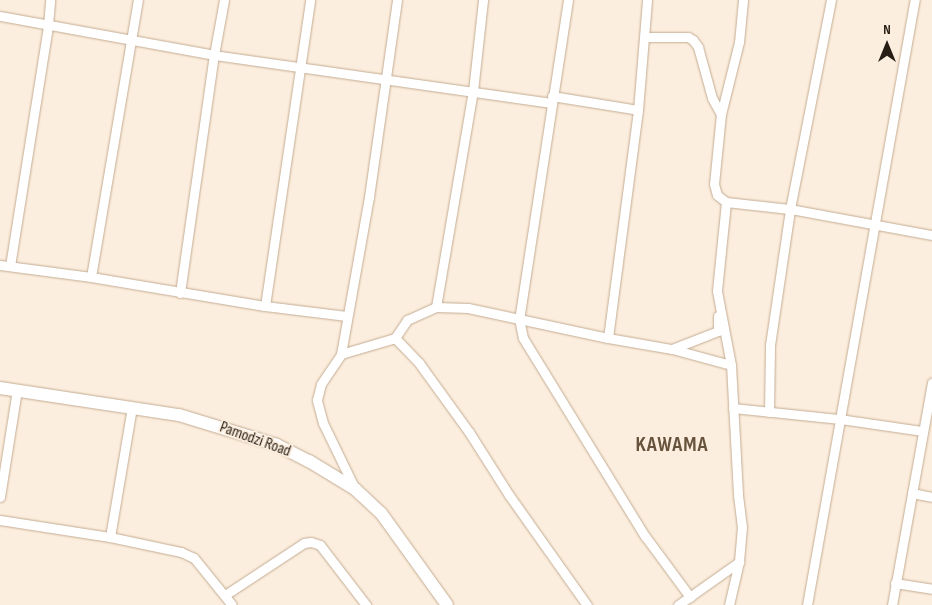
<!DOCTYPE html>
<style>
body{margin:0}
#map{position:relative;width:932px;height:605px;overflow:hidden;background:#fceede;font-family:"Sofia Sans Condensed",sans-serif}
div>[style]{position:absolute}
.roads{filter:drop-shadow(0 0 1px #c3ac93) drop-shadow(0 0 1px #c3ac93)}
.street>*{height:9px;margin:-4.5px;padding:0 4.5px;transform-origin:4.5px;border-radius:4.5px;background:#fff}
.secondary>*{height:12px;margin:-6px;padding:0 6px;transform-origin:6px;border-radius:6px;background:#fff}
span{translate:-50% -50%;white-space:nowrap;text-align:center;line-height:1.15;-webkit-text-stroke:4px #fceede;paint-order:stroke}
.street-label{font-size:16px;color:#261d14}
.district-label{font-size:21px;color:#67533c;font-weight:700;letter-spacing:1px}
.north{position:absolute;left:862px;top:20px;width:50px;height:50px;-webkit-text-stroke:4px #fceede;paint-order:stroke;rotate:0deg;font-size:14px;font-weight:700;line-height:20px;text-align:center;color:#261d14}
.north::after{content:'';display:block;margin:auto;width:18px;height:22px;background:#261d14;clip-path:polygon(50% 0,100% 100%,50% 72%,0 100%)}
</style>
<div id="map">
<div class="roads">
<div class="street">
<i style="left:568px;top:0;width:323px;rotate:98.7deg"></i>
<i style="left:519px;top:319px;width:19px;rotate:78deg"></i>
<i style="left:523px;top:338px;width:233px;rotate:58.4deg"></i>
<i style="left:645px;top:536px;width:76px;rotate:53.6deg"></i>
<i style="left:743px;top:0;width:42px;rotate:95.4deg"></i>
<i style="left:739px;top:42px;width:74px;rotate:104deg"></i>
<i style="left:721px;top:114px;width:70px;rotate:95.7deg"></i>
<i style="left:714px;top:184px;width:11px;rotate:75deg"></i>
<i style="left:717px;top:195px;width:11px;rotate:38deg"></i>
<i style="left:726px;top:202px;width:64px;rotate:6.2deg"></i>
<i style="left:790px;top:209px;width:144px;rotate:10.4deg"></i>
<i style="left:0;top:16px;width:218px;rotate:10.3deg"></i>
<i style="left:214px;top:55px;width:340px;rotate:8.1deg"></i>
<i style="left:645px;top:37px;width:43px"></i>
<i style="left:688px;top:37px;width:6px;rotate:31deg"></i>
<i style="left:693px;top:40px;width:9px;rotate:54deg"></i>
<i style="left:698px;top:47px;width:53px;rotate:74.6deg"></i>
<i style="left:712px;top:98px;width:18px;rotate:61deg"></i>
<i style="left:552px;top:96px;width:87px;rotate:9.2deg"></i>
<i style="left:726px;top:202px;width:89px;rotate:95.8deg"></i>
<i style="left:717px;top:291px;width:75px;rotate:79.3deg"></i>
<i style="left:731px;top:365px;width:130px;rotate:86.9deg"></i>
<i style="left:738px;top:495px;width:32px;rotate:83deg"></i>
<i style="left:742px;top:527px;width:35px;rotate:95deg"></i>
<i style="left:739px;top:562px;width:44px;rotate:103.1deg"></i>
<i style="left:0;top:265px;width:92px;rotate:7.5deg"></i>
<i style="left:91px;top:277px;width:176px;rotate:9.5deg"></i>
<i style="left:265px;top:306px;width:82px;rotate:7deg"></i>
<i style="left:10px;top:266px;width:244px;rotate:-81deg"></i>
<i style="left:48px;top:25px;width:25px;rotate:-85deg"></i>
<i style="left:91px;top:277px;width:281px;rotate:-80.4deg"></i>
<i style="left:180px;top:293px;width:240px;rotate:-81.9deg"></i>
<i style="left:214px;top:55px;width:56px;rotate:-79.7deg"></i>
<i style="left:265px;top:306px;width:309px;rotate:-81.6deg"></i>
<i style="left:436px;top:307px;width:219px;rotate:-80.3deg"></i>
<i style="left:473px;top:91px;width:92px;rotate:-83.7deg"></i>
<i style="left:395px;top:338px;width:35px;rotate:46deg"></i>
<i style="left:419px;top:363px;width:85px;rotate:54.1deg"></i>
<i style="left:469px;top:432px;width:75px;rotate:57.6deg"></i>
<i style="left:509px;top:495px;width:135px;rotate:54.7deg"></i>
<i style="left:608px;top:338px;width:230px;rotate:-82.5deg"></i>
<i style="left:638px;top:110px;width:110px;rotate:-85.3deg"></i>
<i style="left:672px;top:349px;width:49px;rotate:-21.4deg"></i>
<i style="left:718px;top:331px;width:15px;rotate:-90deg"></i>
<i style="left:341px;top:354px;width:159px;rotate:-79.9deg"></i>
<i style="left:369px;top:197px;width:199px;rotate:-81.9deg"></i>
<i style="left:733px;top:408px;width:108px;rotate:5.9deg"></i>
<i style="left:840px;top:419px;width:426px;rotate:-79.9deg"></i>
<i style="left:769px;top:412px;width:67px;rotate:-89.1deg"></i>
<i style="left:770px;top:345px;width:137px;rotate:-81.6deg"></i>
<i style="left:790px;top:209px;width:213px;rotate:-78.9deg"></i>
<i style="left:355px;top:489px;width:73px;rotate:-115.9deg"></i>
<i style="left:323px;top:423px;width:24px;rotate:-105deg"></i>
<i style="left:317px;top:400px;width:16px;rotate:-76deg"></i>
<i style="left:321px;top:384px;width:36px;rotate:-56deg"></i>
<i style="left:341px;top:354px;width:56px;rotate:-16.5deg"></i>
<i style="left:395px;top:338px;width:22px;rotate:-56deg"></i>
<i style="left:407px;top:320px;width:32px;rotate:-24deg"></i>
<i style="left:436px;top:307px;width:32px;rotate:2deg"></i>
<i style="left:468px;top:308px;width:143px;rotate:12.1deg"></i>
<i style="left:608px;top:338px;width:65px;rotate:9.8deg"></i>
<i style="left:672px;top:349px;width:61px;rotate:15.2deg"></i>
<i style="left:912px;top:493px;width:20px;rotate:11deg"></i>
<i style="left:0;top:497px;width:108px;rotate:-81deg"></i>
<i style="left:0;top:520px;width:111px;rotate:8.8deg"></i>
<i style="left:110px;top:537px;width:73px;rotate:11.9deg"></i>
<i style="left:181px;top:552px;width:14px;rotate:25deg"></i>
<i style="left:194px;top:558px;width:60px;rotate:51deg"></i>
<i style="left:110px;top:537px;width:132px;rotate:-80.4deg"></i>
<i style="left:895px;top:583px;width:37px;rotate:9deg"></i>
<i style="left:225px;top:595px;width:95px;rotate:-33.4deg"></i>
<i style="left:304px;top:543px;width:7px;rotate:-8deg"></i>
<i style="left:311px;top:542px;width:9px;rotate:18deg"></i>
<i style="left:320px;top:545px;width:76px;rotate:52.5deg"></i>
<i style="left:678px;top:605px;width:75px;rotate:-35.2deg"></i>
<i style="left:807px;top:605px;width:189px;rotate:-79.9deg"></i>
<i style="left:840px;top:419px;width:83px;rotate:8.3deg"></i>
<i style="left:892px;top:605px;width:226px;rotate:-79.8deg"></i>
</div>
<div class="secondary">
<i style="left:0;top:388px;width:181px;rotate:8.6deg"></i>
<i style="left:179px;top:415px;width:102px;rotate:17deg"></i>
<i style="left:277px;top:445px;width:36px;rotate:27deg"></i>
<i style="left:309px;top:461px;width:54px;rotate:31.3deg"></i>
<i style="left:355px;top:489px;width:35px;rotate:43deg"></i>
<i style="left:381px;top:513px;width:113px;rotate:54.3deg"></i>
</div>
</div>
<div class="street-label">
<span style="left:255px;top:440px;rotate:20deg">Pamodzi Road</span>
</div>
<div class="district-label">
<span style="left:672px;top:445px">KAWAMA</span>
</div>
<div class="north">N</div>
</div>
